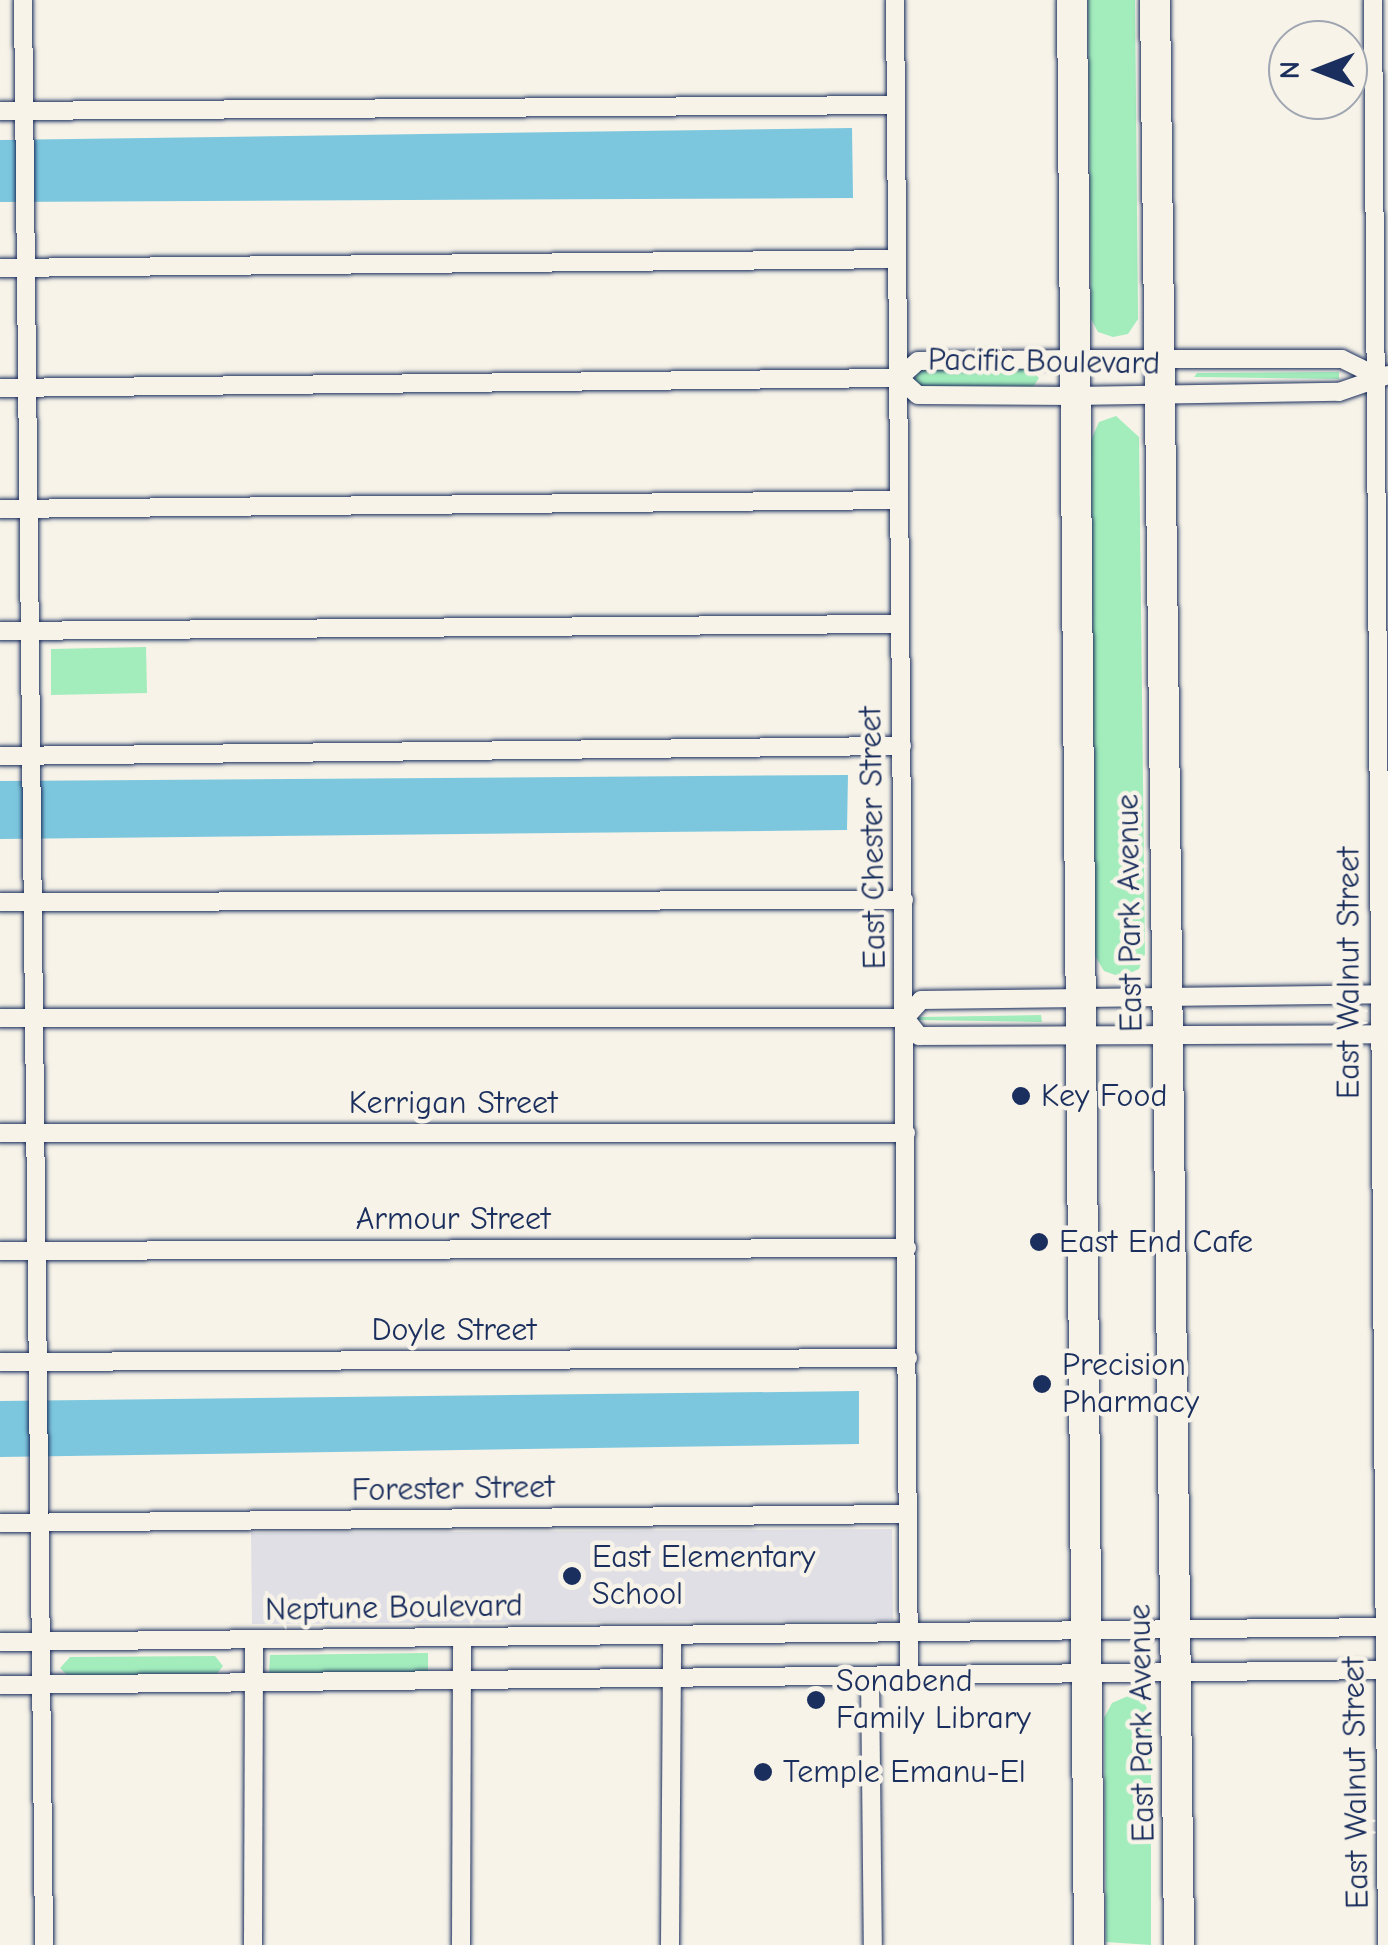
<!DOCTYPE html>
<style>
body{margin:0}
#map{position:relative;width:1388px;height:1945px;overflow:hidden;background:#f7f3e8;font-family:"Comic Neue",sans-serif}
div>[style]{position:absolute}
.built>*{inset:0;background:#e0dfe6}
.green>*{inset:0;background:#a3edbc}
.water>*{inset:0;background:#7dc7de}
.roads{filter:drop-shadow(0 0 2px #1b2f5e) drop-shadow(0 0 2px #1b2f5e)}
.street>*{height:18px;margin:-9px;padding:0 9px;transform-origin:9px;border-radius:9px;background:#f7f3e8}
.highway>*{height:30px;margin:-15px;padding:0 15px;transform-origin:15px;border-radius:15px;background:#f7f3e8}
.dots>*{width:28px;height:28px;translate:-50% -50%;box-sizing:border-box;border:5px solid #f7f3e8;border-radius:50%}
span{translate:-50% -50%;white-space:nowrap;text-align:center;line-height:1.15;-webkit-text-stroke:9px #f7f3e8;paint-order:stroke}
.street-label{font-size:32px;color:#1b2f5e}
.poi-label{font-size:32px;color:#1b2f5e}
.left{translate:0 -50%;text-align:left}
.north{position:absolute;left:1268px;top:20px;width:100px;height:100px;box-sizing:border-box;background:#f7f3e8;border:2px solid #9fa5b1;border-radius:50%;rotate:270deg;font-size:28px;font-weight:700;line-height:40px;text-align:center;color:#1b2f5e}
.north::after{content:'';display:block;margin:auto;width:35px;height:45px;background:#1b2f5e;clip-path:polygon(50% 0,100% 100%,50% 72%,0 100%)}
</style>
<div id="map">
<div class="built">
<i style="clip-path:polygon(892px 1529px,893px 1620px,252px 1624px,251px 1533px)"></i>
</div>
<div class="green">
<i style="clip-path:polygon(1088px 0,1135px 0,1138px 319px,1128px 334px,1113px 337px,1098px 332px,1091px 319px)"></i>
<i style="clip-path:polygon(1029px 368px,1039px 378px,1031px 390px,916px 386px,914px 379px,920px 369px)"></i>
<i style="clip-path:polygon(1339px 372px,1339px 379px,1194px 377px,1197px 373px)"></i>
<i style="clip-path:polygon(1116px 416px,1139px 437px,1145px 954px,1139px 969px,1121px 977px,1104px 971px,1095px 956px,1091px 440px,1099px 422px)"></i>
<i style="clip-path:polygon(146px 647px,147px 693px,51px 695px,51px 649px)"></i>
<i style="clip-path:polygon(1041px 1015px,1042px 1022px,917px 1020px,920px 1017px)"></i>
<i style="clip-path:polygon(428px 1653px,428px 1674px,269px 1676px,270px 1655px)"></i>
<i style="clip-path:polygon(215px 1656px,223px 1666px,215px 1676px,70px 1678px,60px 1668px,70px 1657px)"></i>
<i style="clip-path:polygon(1128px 1696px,1144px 1702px,1151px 1718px,1151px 1945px,1106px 1942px,1104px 1718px,1112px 1703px)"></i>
</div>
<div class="water">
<i style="clip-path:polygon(852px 128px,853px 198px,0 202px,0 140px)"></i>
<i style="clip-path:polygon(848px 775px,847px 830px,0 839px,0 781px)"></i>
<i style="clip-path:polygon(859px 1391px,859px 1444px,0 1457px,0 1401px)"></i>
</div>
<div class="roads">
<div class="street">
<i style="left:23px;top:0;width:1945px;rotate:89.38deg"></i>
<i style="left:895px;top:0;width:1675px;rotate:89.52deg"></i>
<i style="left:1373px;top:0;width:1945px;rotate:89.59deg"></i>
<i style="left:0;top:111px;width:896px;rotate:-0.38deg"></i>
<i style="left:0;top:268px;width:897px;rotate:-0.57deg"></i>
<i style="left:899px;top:378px;width:25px;rotate:42deg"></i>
<i style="left:918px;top:395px;width:156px;rotate:0.4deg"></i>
<i style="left:1074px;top:396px;width:265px;rotate:-0.9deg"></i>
<i style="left:1339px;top:392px;width:52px;rotate:-19.1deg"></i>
<i style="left:899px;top:378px;width:25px;rotate:-42deg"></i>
<i style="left:918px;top:361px;width:155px;rotate:-0.7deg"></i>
<i style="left:1073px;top:359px;width:269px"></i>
<i style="left:1342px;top:359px;width:37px;rotate:26deg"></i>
<i style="left:0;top:388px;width:899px;rotate:-0.64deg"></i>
<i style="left:0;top:509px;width:899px;rotate:-0.57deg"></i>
<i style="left:0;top:631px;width:900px;rotate:-0.45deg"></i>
<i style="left:0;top:756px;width:902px;rotate:-0.64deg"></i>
<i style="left:0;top:902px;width:904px;rotate:-0.13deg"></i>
<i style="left:0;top:1018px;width:905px"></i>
<i style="left:905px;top:1018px;width:23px;rotate:52deg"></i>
<i style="left:919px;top:1036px;width:469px;rotate:-0.2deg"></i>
<i style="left:905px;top:1018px;width:24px;rotate:-48deg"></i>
<i style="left:921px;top:1000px;width:465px;rotate:-0.7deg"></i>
<i style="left:0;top:1133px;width:906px"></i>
<i style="left:0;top:1251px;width:907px;rotate:-0.19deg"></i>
<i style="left:0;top:1362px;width:908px;rotate:-0.25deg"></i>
<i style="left:0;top:1523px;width:908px;rotate:-0.57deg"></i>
<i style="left:0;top:1642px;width:1388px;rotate:-0.62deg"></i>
<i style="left:870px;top:1676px;width:269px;rotate:89.4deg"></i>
<i style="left:0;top:1685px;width:1388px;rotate:-0.62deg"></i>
<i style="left:253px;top:1945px;width:305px;rotate:-89.8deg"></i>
<i style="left:461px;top:1945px;width:308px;rotate:-89.8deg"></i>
<i style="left:670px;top:1945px;width:310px;rotate:-89.6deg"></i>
</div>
<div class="highway">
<i style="left:1072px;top:0;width:1945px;rotate:89.5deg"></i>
<i style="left:1155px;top:0;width:1945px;rotate:89.29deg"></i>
</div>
</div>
<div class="dots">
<i style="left:1021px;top:1096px;background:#1b2f5e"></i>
<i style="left:1039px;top:1242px;background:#1b2f5e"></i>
<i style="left:1042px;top:1384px;background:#1b2f5e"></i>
<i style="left:572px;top:1576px;background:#1b2f5e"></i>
<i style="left:816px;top:1700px;background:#1b2f5e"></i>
<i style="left:763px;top:1772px;background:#1b2f5e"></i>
</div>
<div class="street-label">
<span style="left:1044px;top:362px;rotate:1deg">Pacific Boulevard</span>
<span style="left:873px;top:838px;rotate:-91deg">East Chester Street</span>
<span style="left:1130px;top:913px;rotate:-91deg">East Park Avenue</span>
<span style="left:1349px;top:973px;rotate:-90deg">East Walnut Street</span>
<span style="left:453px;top:1103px">Kerrigan Street</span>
<span style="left:453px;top:1219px">Armour Street</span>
<span style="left:454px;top:1330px">Doyle Street</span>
<span style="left:453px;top:1489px;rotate:-1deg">Forester Street</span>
<span style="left:394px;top:1608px;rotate:-1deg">Neptune Boulevard</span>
<span style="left:1142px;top:1723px;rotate:-91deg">East Park Avenue</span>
<span style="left:1356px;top:1783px;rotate:-91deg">East Walnut Street</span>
</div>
<div class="poi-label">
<span class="left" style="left:1041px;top:1096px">Key Food</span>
<span class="left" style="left:1059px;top:1242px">East End Cafe</span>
<span class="left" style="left:1062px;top:1384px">Precision<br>Pharmacy</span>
<span class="left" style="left:592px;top:1576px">East Elementary<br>School</span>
<span class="left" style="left:836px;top:1700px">Sonabend<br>Family Library</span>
<span class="left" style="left:783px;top:1772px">Temple Emanu-El</span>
</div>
<div class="north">N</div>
</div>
